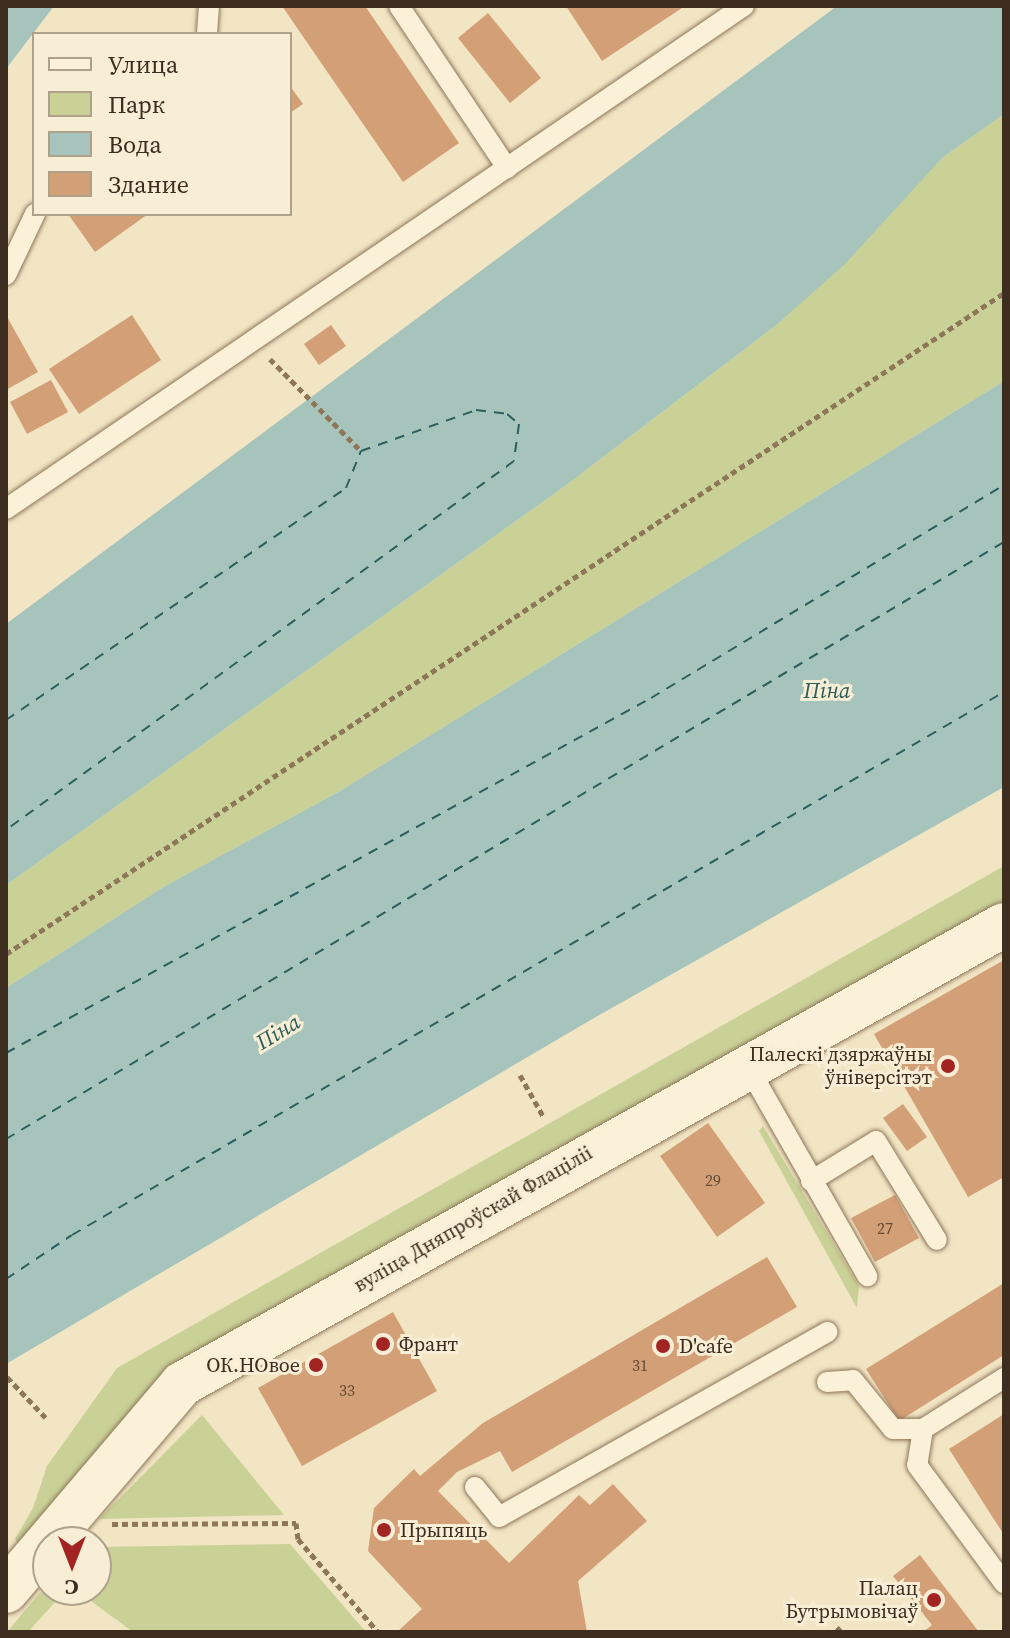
<!DOCTYPE html>
<meta charset="utf-8">
<style>
body{margin:0}
#map{position:relative;width:1010px;height:1638px;overflow:hidden;background:#f2e5c4;font-family:"Source Serif 4",serif}
div>[style]{position:absolute}
.green>*{inset:0;background:#c9d197}
.water>*{inset:0;background:#a6c4bc}
.ferry>*{height:2px;margin-top:-1px;transform-origin:0;background:repeating-linear-gradient(90deg,#2c5e5b 0 10px,transparent 0 18px)}
.building>*{inset:0;background:#d39f77}
.path>*{height:5px;margin-top:-2.5px;transform-origin:0;background:repeating-linear-gradient(90deg,#8e7659 0 6px,transparent 0 10px)}
.roads{filter:drop-shadow(0 0 2px #8e7659) drop-shadow(0 0 2px #8e7659)}
.lane>*{height:20px;margin:-10px;padding:0 10px;transform-origin:10px;border-radius:10px;background:#fbf1d9}
.secondary>*{height:44px;margin:-22px;padding:0 22px;transform-origin:22px;border-radius:22px;background:#fbf1d9}
.dots>*{width:22px;height:22px;translate:-50% -50%;box-sizing:border-box;border:4px solid #f8eed5;border-radius:50%}
span{translate:-50% -50%;white-space:nowrap;text-align:center;line-height:1.15;-webkit-text-stroke:6px #f8eed5;paint-order:stroke}
.number-label{font-size:16px;color:#624a34}
.number-label span{-webkit-text-stroke-width:0}
.poi-label{font-size:20px;color:#3d2d1e}
.right{translate:-100% -50%;text-align:right}
.left{translate:0 -50%;text-align:left}
.street-label{font-size:20px;color:#3d2d1e}
.water-label{font-size:22px;color:#2c5e5b;font-style:italic}
.frame{position:absolute;inset:0;border:8px solid #3d2d1e;pointer-events:none}
.legend{position:absolute;left:32px;top:32px;width:260px;height:184px;box-sizing:border-box;background:#f8eed5;border:2px solid #ada18c;margin:0;padding:10px 14px;list-style:none;font-size:24px;color:#3d2d1e}
.legend li{display:flex;align-items:center;gap:16px;height:40px}
.legend b{width:40px;border:2px solid #ada18c}
.north{position:absolute;left:32px;top:1526px;width:80px;height:80px;box-sizing:border-box;background:#f8eed5;border:2px solid #ada18c;border-radius:50%;rotate:180deg;font-size:22px;font-weight:700;line-height:32px;text-align:center;color:#3d2d1e}
.north::after{content:'';display:block;margin:auto;width:28px;height:36px;background:#a22524;clip-path:polygon(50% 0,100% 100%,50% 72%,0 100%)}
</style>
<div id="map">
<div class="green">
<i style="clip-path:polygon(1004px 114px,1004px 381px,340px 791px,165px 886px,6px 988px,6px 885px,565px 486px,775px 326px,942px 158px)"></i>
<i style="clip-path:polygon(1004px 866px,1004px 903px,155px 1386px,21px 1549px,15px 1539px,33px 1508px,47px 1466px,117px 1368px)"></i>
<i style="clip-path:polygon(763px 1126px,859px 1286px,857px 1308px,759px 1131px)"></i>
<i style="clip-path:polygon(202px 1415px,284px 1515px,99px 1519px)"></i>
<i style="clip-path:polygon(290px 1544px,366px 1632px,133px 1632px,76px 1590px,96px 1590px,96px 1547px)"></i>
<i style="clip-path:polygon(48px 1583px,48px 1590px,66px 1590px,28px 1632px,7px 1632px)"></i>
</div>
<div class="water">
<i style="clip-path:polygon(6px 6px,54px 6px,6px 69px)"></i>
<i style="clip-path:polygon(837px 6px,1004px 6px,1004px 114px,942px 158px,845px 264px,775px 326px,565px 486px,6px 885px,6px 624px)"></i>
<i style="clip-path:polygon(1004px 381px,1004px 787px,594px 1018px,6px 1364px,6px 988px,165px 886px,340px 791px)"></i>
</div>
<div class="ferry">
<i style="left:6px;top:720px;width:412px;rotate:-34.3deg"></i>
<i style="left:346px;top:488px;width:40px;rotate:-68deg"></i>
<i style="left:361px;top:451px;width:122px;rotate:-19.6deg"></i>
<i style="left:476px;top:410px;width:31px;rotate:7deg"></i>
<i style="left:507px;top:414px;width:16px;rotate:40deg"></i>
<i style="left:519px;top:424px;width:37px;rotate:98deg"></i>
<i style="left:514px;top:461px;width:628px;rotate:144.01deg"></i>
<i style="left:6px;top:1053px;width:736px;rotate:-28.83deg"></i>
<i style="left:651px;top:698px;width:412px;rotate:-31.1deg"></i>
<i style="left:6px;top:1139px;width:1163px;rotate:-30.89deg"></i>
<i style="left:6px;top:1279px;width:79px;rotate:-33.7deg"></i>
<i style="left:72px;top:1235px;width:1079px;rotate:-30.23deg"></i>
</div>
<div class="building">
<i style="clip-path:polygon(282px 6px,365px 6px,459px 143px,403px 182px)"></i>
<i style="clip-path:polygon(566px 6px,685px 6px,602px 61px)"></i>
<i style="clip-path:polygon(488px 13px,541px 78px,510px 103px,458px 38px)"></i>
<i style="clip-path:polygon(290px 86px,303px 104px,290px 113px)"></i>
<i style="clip-path:polygon(68px 214px,148px 214px,95px 252px)"></i>
<i style="clip-path:polygon(6px 315px,38px 372px,6px 390px)"></i>
<i style="clip-path:polygon(132px 315px,161px 360px,79px 414px,49px 369px)"></i>
<i style="clip-path:polygon(331px 325px,346px 346px,319px 365px,304px 344px)"></i>
<i style="clip-path:polygon(51px 380px,68px 412px,27px 434px,10px 402px)"></i>
<i style="clip-path:polygon(1004px 960px,1004px 1177px,968px 1197px,874px 1034px)"></i>
<i style="clip-path:polygon(903px 1104px,927px 1137px,907px 1151px,883px 1118px)"></i>
<i style="clip-path:polygon(708px 1123px,765px 1203px,717px 1237px,660px 1156px)"></i>
<i style="clip-path:polygon(895px 1195px,919px 1238px,875px 1262px,851px 1218px)"></i>
<i style="clip-path:polygon(767px 1257px,797px 1307px,512px 1472px,500px 1451px,457px 1472px,438px 1491px,509px 1563px,579px 1495px,590px 1505px,613px 1484px,647px 1521px,578px 1581px,587px 1632px,397px 1632px,422px 1609px,368px 1551px,374px 1508px,414px 1469px,420px 1476px,483px 1423px)"></i>
<i style="clip-path:polygon(1004px 1283px,1004px 1355px,899px 1421px,866px 1369px)"></i>
<i style="clip-path:polygon(393px 1312px,437px 1391px,302px 1466px,258px 1388px)"></i>
<i style="clip-path:polygon(1004px 1414px,1004px 1535px,949px 1449px)"></i>
<i style="clip-path:polygon(920px 1555px,979px 1632px,923px 1632px,932px 1625px,893px 1576px)"></i>
</div>
<div class="path">
<i style="left:270px;top:359px;width:129px;rotate:45.3deg"></i>
<i style="left:6px;top:954px;width:1197px;rotate:-33.52deg"></i>
<i style="left:520px;top:1075px;width:47px;rotate:60.7deg"></i>
<i style="left:7px;top:1377px;width:57px;rotate:46.4deg"></i>
<i style="left:112px;top:1524px;width:184px;rotate:-0.3deg"></i>
<i style="left:296px;top:1523px;width:16px;rotate:83deg"></i>
<i style="left:298px;top:1539px;width:123px;rotate:49.3deg"></i>
<i style="left:837px;top:1627px;width:6px;rotate:51deg"></i>
</div>
<div class="roads">
<div class="lane">
<i style="left:399px;top:6px;width:195px;rotate:56.3deg"></i>
<i style="left:207px;top:34px;width:28px;rotate:-86deg"></i>
<i style="left:6px;top:275px;width:68px;rotate:-64.6deg"></i>
<i style="left:6px;top:509px;width:893px;rotate:-34.28deg"></i>
<i style="left:748px;top:1067px;width:241px;rotate:60.3deg"></i>
<i style="left:811px;top:1181px;width:76px;rotate:-31.6deg"></i>
<i style="left:876px;top:1141px;width:116px;rotate:58.4deg"></i>
<i style="left:827px;top:1382px;width:26px;rotate:-4deg"></i>
<i style="left:853px;top:1380px;width:63px;rotate:50.8deg"></i>
<i style="left:893px;top:1429px;width:30px"></i>
<i style="left:923px;top:1429px;width:96px;rotate:-32.2deg"></i>
<i style="left:923px;top:1429px;width:36px;rotate:99deg"></i>
<i style="left:917px;top:1465px;width:147px;rotate:53.6deg"></i>
<i style="left:475px;top:1487px;width:38px;rotate:51deg"></i>
<i style="left:499px;top:1517px;width:377px;rotate:-29.4deg"></i>
</div>
<div class="secondary">
<i style="left:6px;top:1591px;width:272px;rotate:-49.6deg"></i>
<i style="left:182px;top:1384px;width:941px;rotate:-29.18deg"></i>
</div>
</div>
<div class="dots">
<i style="left:948px;top:1066px;background:#a22524"></i>
<i style="left:383px;top:1344px;background:#a22524"></i>
<i style="left:663px;top:1346px;background:#a22524"></i>
<i style="left:316px;top:1365px;background:#a22524"></i>
<i style="left:384px;top:1530px;background:#a22524"></i>
<i style="left:934px;top:1600px;background:#a22524"></i>
</div>
<div class="number-label">
<span style="left:713px;top:1180px">29</span>
<span style="left:885px;top:1228px">27</span>
<span style="left:640px;top:1365px">31</span>
<span style="left:347px;top:1390px">33</span>
</div>
<div class="poi-label">
<span class="right" style="left:932px;top:1066px">Палескі дзяржаўны<br>ўніверсітэт</span>
<span class="left" style="left:399px;top:1344px">Франт</span>
<span class="left" style="left:679px;top:1346px">D'cafe</span>
<span class="right" style="left:300px;top:1365px">ОК.НОвое</span>
<span class="left" style="left:400px;top:1530px">Прыпяць</span>
<span class="right" style="left:918px;top:1600px">Палац<br>Бутрымовічаў</span>
</div>
<div class="street-label">
<span style="left:473px;top:1219px;rotate:-30deg">вуліца Дняпроўскай Флаціліі</span>
</div>
<div class="water-label">
<span style="left:827px;top:691px">Піна</span>
<span style="left:278px;top:1032px;rotate:-31deg">Піна</span>
</div>
<div class="frame"></div>
<ul class="legend">
<li><b style="height:10px;background:#fbf1d9"></b>Улица</li>
<li><b style="height:22px;background:#c9d197"></b>Парк</li>
<li><b style="height:22px;background:#a6c4bc"></b>Вода</li>
<li><b style="height:22px;background:#d39f77"></b>Здание</li>
</ul>
<div class="north">С</div>
</div>
